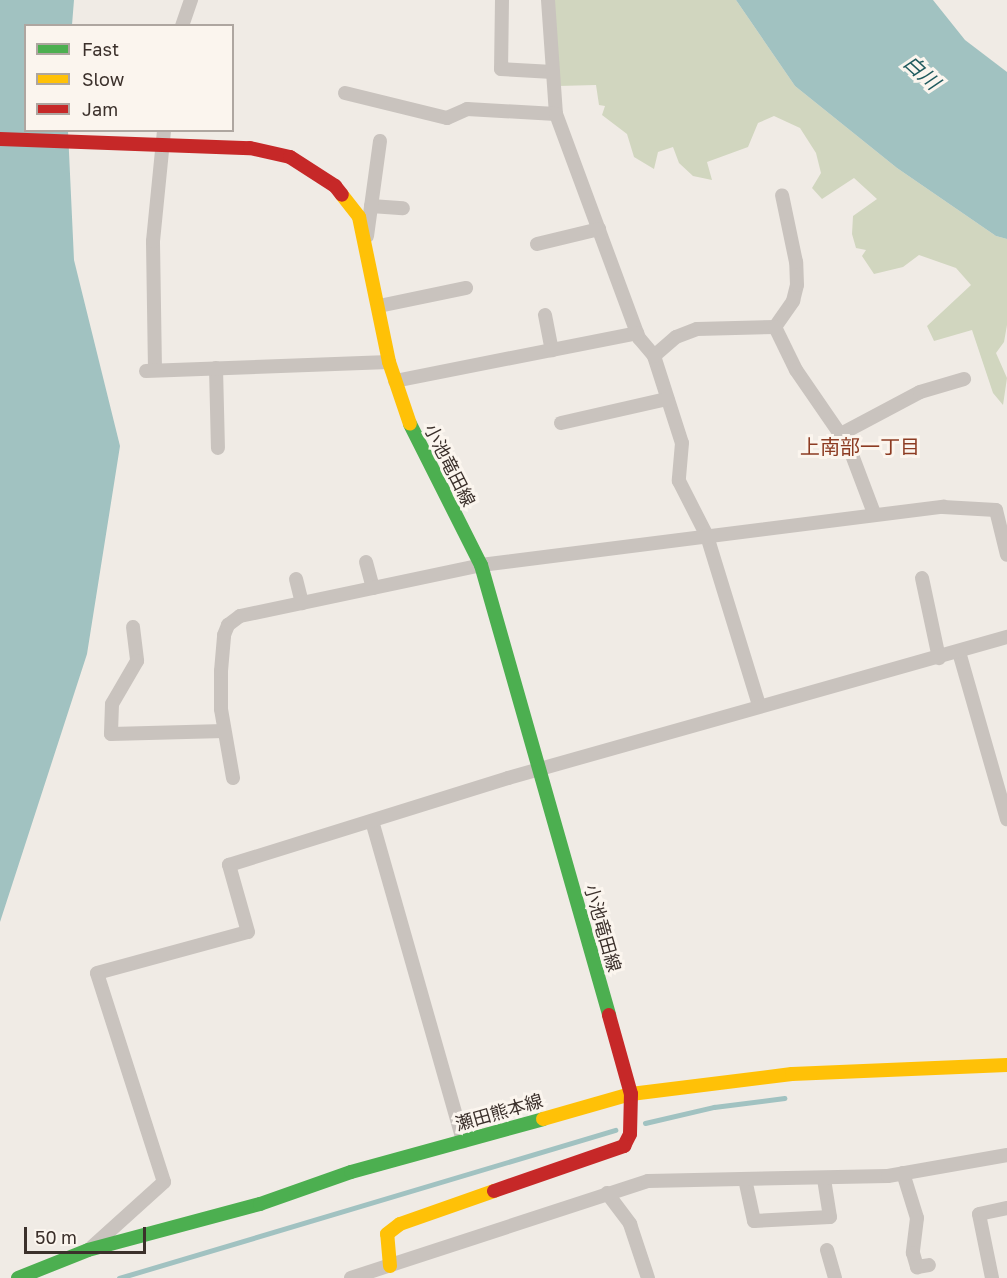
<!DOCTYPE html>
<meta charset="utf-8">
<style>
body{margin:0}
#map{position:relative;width:1007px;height:1278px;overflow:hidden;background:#f0ebe5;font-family:"Golos Text","Noto Sans JP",sans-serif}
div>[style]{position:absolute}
.green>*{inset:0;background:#d1d6bf}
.water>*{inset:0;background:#a1c2c1}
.stream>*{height:5px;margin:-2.5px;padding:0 2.5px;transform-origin:2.5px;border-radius:2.5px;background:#a1c2c1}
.street>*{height:14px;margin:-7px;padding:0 7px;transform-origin:7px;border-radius:7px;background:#c9c3be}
.fast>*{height:14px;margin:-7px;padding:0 7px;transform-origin:7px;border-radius:7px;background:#4caf50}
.slow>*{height:14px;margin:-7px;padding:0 7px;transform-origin:7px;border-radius:7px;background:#ffc107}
.jam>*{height:14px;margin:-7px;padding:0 7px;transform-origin:7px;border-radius:7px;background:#c62828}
span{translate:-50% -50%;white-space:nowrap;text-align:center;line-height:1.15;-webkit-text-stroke:6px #fbf5ee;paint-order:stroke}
.street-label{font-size:18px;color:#3b302b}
.water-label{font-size:20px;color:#1f5a5e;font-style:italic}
.neighbourhood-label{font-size:20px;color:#8c3b22}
.legend{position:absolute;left:24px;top:24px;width:210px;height:108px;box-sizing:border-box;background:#fbf5ee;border:2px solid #aea6a0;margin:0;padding:8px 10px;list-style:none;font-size:18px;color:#3b302b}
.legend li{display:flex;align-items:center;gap:12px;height:30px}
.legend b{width:30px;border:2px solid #aea6a0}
.scale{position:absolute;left:24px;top:1227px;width:122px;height:27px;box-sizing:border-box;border:3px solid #3b302b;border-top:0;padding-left:8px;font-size:18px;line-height:21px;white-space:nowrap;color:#3b302b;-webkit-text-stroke:4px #fbf5ee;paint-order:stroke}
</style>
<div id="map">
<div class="green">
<i style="clip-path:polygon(550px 0,736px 0,795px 86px,897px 168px,996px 236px,1007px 239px,1007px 325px,1004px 342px,996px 353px,1007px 378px,1003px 405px,993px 393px,972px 330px,934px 341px,927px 326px,971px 285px,956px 268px,919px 255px,903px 267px,874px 274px,862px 256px,866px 250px,856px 248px,852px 234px,853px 216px,877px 199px,854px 178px,822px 199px,812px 188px,821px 173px,816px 153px,800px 128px,774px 116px,758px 123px,748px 147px,707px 162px,712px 180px,693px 176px,679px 163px,673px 147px,658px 152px,654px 169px,634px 157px,627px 134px,602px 115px,605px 106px,599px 105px,596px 85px,558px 86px)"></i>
</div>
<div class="water">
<i style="clip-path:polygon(0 0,74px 0,72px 25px,26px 26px,26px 130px,68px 131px,74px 260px,120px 446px,87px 654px,0 922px)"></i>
<i style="clip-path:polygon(736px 0,933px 0,965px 40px,1007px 72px,1007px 239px,996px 236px,897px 168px,795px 86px)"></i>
</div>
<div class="stream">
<i style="left:645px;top:1123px;width:71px;rotate:-13.1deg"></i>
<i style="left:714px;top:1107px;width:71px;rotate:-7.3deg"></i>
<i style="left:119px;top:1278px;width:518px;rotate:-16.61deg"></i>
</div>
<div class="street">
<i style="left:502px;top:0;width:69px;rotate:90.8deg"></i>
<i style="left:501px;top:69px;width:52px;rotate:3.3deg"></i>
<i style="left:548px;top:0;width:114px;rotate:86deg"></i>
<i style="left:182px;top:26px;width:28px;rotate:-71deg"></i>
<i style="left:345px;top:93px;width:105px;rotate:13.8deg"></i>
<i style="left:447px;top:118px;width:22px;rotate:-24deg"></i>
<i style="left:467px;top:109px;width:89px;rotate:3.2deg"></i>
<i style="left:556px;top:114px;width:239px;rotate:69.7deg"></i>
<i style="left:639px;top:338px;width:23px;rotate:50deg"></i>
<i style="left:654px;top:356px;width:91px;rotate:72.2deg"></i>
<i style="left:682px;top:443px;width:38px;rotate:95deg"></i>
<i style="left:679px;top:481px;width:62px;rotate:63deg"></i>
<i style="left:707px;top:536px;width:177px;rotate:72.9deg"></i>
<i style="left:371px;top:206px;width:32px;rotate:4deg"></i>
<i style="left:367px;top:236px;width:96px;rotate:-82.2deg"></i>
<i style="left:537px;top:244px;width:64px;rotate:-13.6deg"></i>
<i style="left:379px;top:306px;width:89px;rotate:-11.7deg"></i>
<i style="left:545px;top:315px;width:36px;rotate:79deg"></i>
<i style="left:775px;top:327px;width:32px;rotate:-55deg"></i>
<i style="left:793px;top:301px;width:16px;rotate:-76deg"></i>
<i style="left:797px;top:285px;width:23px;rotate:-92deg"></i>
<i style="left:796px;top:262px;width:68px;rotate:-101.8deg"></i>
<i style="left:654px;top:356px;width:29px;rotate:-41deg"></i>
<i style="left:676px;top:337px;width:22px;rotate:-21deg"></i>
<i style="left:697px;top:329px;width:78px;rotate:-1.5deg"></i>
<i style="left:775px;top:327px;width:48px;rotate:64deg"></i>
<i style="left:796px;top:370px;width:93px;rotate:55.5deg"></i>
<i style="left:849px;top:447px;width:71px;rotate:69.3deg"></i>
<i style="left:216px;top:368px;width:80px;rotate:88.6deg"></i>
<i style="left:155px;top:370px;width:129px;rotate:-90.9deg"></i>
<i style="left:153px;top:241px;width:112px;rotate:-84.3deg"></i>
<i style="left:146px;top:371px;width:243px;rotate:-2.1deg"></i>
<i style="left:395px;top:381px;width:247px;rotate:-11.2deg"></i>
<i style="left:561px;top:423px;width:109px;rotate:-12.8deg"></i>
<i style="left:841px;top:434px;width:89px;rotate:-28deg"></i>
<i style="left:920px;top:392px;width:46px;rotate:-16.5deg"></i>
<i style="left:366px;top:562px;width:27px;rotate:75deg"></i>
<i style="left:922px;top:578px;width:82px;rotate:78deg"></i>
<i style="left:296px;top:579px;width:25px;rotate:76deg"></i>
<i style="left:133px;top:627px;width:34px;rotate:83deg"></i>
<i style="left:137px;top:661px;width:50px;rotate:120.2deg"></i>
<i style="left:112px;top:704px;width:30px;rotate:92deg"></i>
<i style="left:111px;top:734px;width:113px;rotate:-1.5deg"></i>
<i style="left:959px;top:652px;width:174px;rotate:74deg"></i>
<i style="left:233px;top:778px;width:70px;rotate:-99.9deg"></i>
<i style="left:221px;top:709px;width:38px;rotate:-90deg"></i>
<i style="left:221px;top:671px;width:36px;rotate:-85deg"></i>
<i style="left:224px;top:635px;width:11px;rotate:-68deg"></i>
<i style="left:228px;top:625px;width:15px;rotate:-37deg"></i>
<i style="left:240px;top:616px;width:246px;rotate:-11.9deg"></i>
<i style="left:481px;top:565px;width:466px;rotate:-7.2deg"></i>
<i style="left:943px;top:507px;width:53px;rotate:3.2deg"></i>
<i style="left:996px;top:510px;width:46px;rotate:76.3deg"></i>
<i style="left:372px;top:821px;width:333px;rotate:74.1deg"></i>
<i style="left:903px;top:1173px;width:47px;rotate:72.7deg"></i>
<i style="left:917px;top:1218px;width:35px;rotate:97deg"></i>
<i style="left:913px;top:1253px;width:15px;rotate:74deg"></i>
<i style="left:917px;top:1267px;width:12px;rotate:-9deg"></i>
<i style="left:745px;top:1179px;width:43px;rotate:77.9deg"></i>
<i style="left:754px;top:1221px;width:76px;rotate:-3deg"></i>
<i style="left:830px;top:1217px;width:38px;rotate:-99deg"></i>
<i style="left:607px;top:1193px;width:39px;rotate:53deg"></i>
<i style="left:630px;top:1224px;width:57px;rotate:71.6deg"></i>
<i style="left:92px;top:1247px;width:97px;rotate:-42.1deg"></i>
<i style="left:164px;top:1182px;width:219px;rotate:-107.8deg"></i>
<i style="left:97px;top:973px;width:156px;rotate:-15.2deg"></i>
<i style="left:248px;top:932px;width:70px;rotate:-105.8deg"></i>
<i style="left:229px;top:865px;width:292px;rotate:-17.3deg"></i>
<i style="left:508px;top:778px;width:519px;rotate:-15.78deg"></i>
<i style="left:827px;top:1250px;width:29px;rotate:74deg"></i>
<i style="left:351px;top:1278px;width:312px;rotate:-18.1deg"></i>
<i style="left:648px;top:1181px;width:240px;rotate:-1.2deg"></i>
<i style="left:888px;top:1176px;width:121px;rotate:-10deg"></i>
<i style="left:992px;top:1278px;width:65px;rotate:-101.5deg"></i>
<i style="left:979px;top:1214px;width:29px;rotate:-12deg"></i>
</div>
<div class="fast">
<i style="left:410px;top:424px;width:158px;rotate:63.3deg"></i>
<i style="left:481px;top:565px;width:468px;rotate:74.1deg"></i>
<i style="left:18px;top:1278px;width:75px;rotate:-21.8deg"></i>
<i style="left:88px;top:1250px;width:178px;rotate:-15deg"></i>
<i style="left:260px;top:1204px;width:96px;rotate:-19.4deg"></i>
<i style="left:351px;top:1172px;width:199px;rotate:-15.4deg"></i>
</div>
<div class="slow">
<i style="left:342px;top:195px;width:28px;rotate:52deg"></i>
<i style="left:359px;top:217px;width:148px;rotate:78.3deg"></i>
<i style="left:389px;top:362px;width:65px;rotate:71.3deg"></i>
<i style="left:543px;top:1119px;width:91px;rotate:-15.9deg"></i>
<i style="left:631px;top:1094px;width:162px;rotate:-7.1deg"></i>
<i style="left:792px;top:1074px;width:215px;rotate:-2.4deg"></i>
<i style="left:390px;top:1266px;width:32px;rotate:-95deg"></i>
<i style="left:387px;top:1234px;width:16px;rotate:-38deg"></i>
<i style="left:400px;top:1224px;width:100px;rotate:-19.3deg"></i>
</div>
<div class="jam">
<i style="left:0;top:139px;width:250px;rotate:2.1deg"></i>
<i style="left:250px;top:148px;width:41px;rotate:12.7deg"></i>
<i style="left:290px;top:157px;width:54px;rotate:32.8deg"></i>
<i style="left:335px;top:186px;width:11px;rotate:52deg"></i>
<i style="left:494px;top:1191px;width:138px;rotate:-19.1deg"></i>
<i style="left:624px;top:1146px;width:13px;rotate:-63deg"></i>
<i style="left:630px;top:1134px;width:40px;rotate:-88.6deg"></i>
<i style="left:631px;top:1094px;width:82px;rotate:-105.6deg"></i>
</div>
<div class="street-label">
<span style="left:450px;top:465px;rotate:63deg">小池竜田線</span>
<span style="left:603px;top:928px;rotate:74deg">小池竜田線</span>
<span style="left:499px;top:1112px;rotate:-16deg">瀬田熊本線</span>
</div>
<div class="water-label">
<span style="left:922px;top:72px;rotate:42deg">白川</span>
</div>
<div class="neighbourhood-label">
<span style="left:860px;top:446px">上南部一丁目</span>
</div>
<ul class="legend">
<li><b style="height:8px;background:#4caf50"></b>Fast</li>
<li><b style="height:8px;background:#ffc107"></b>Slow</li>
<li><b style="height:8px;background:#c62828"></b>Jam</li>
</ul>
<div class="scale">50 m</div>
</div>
